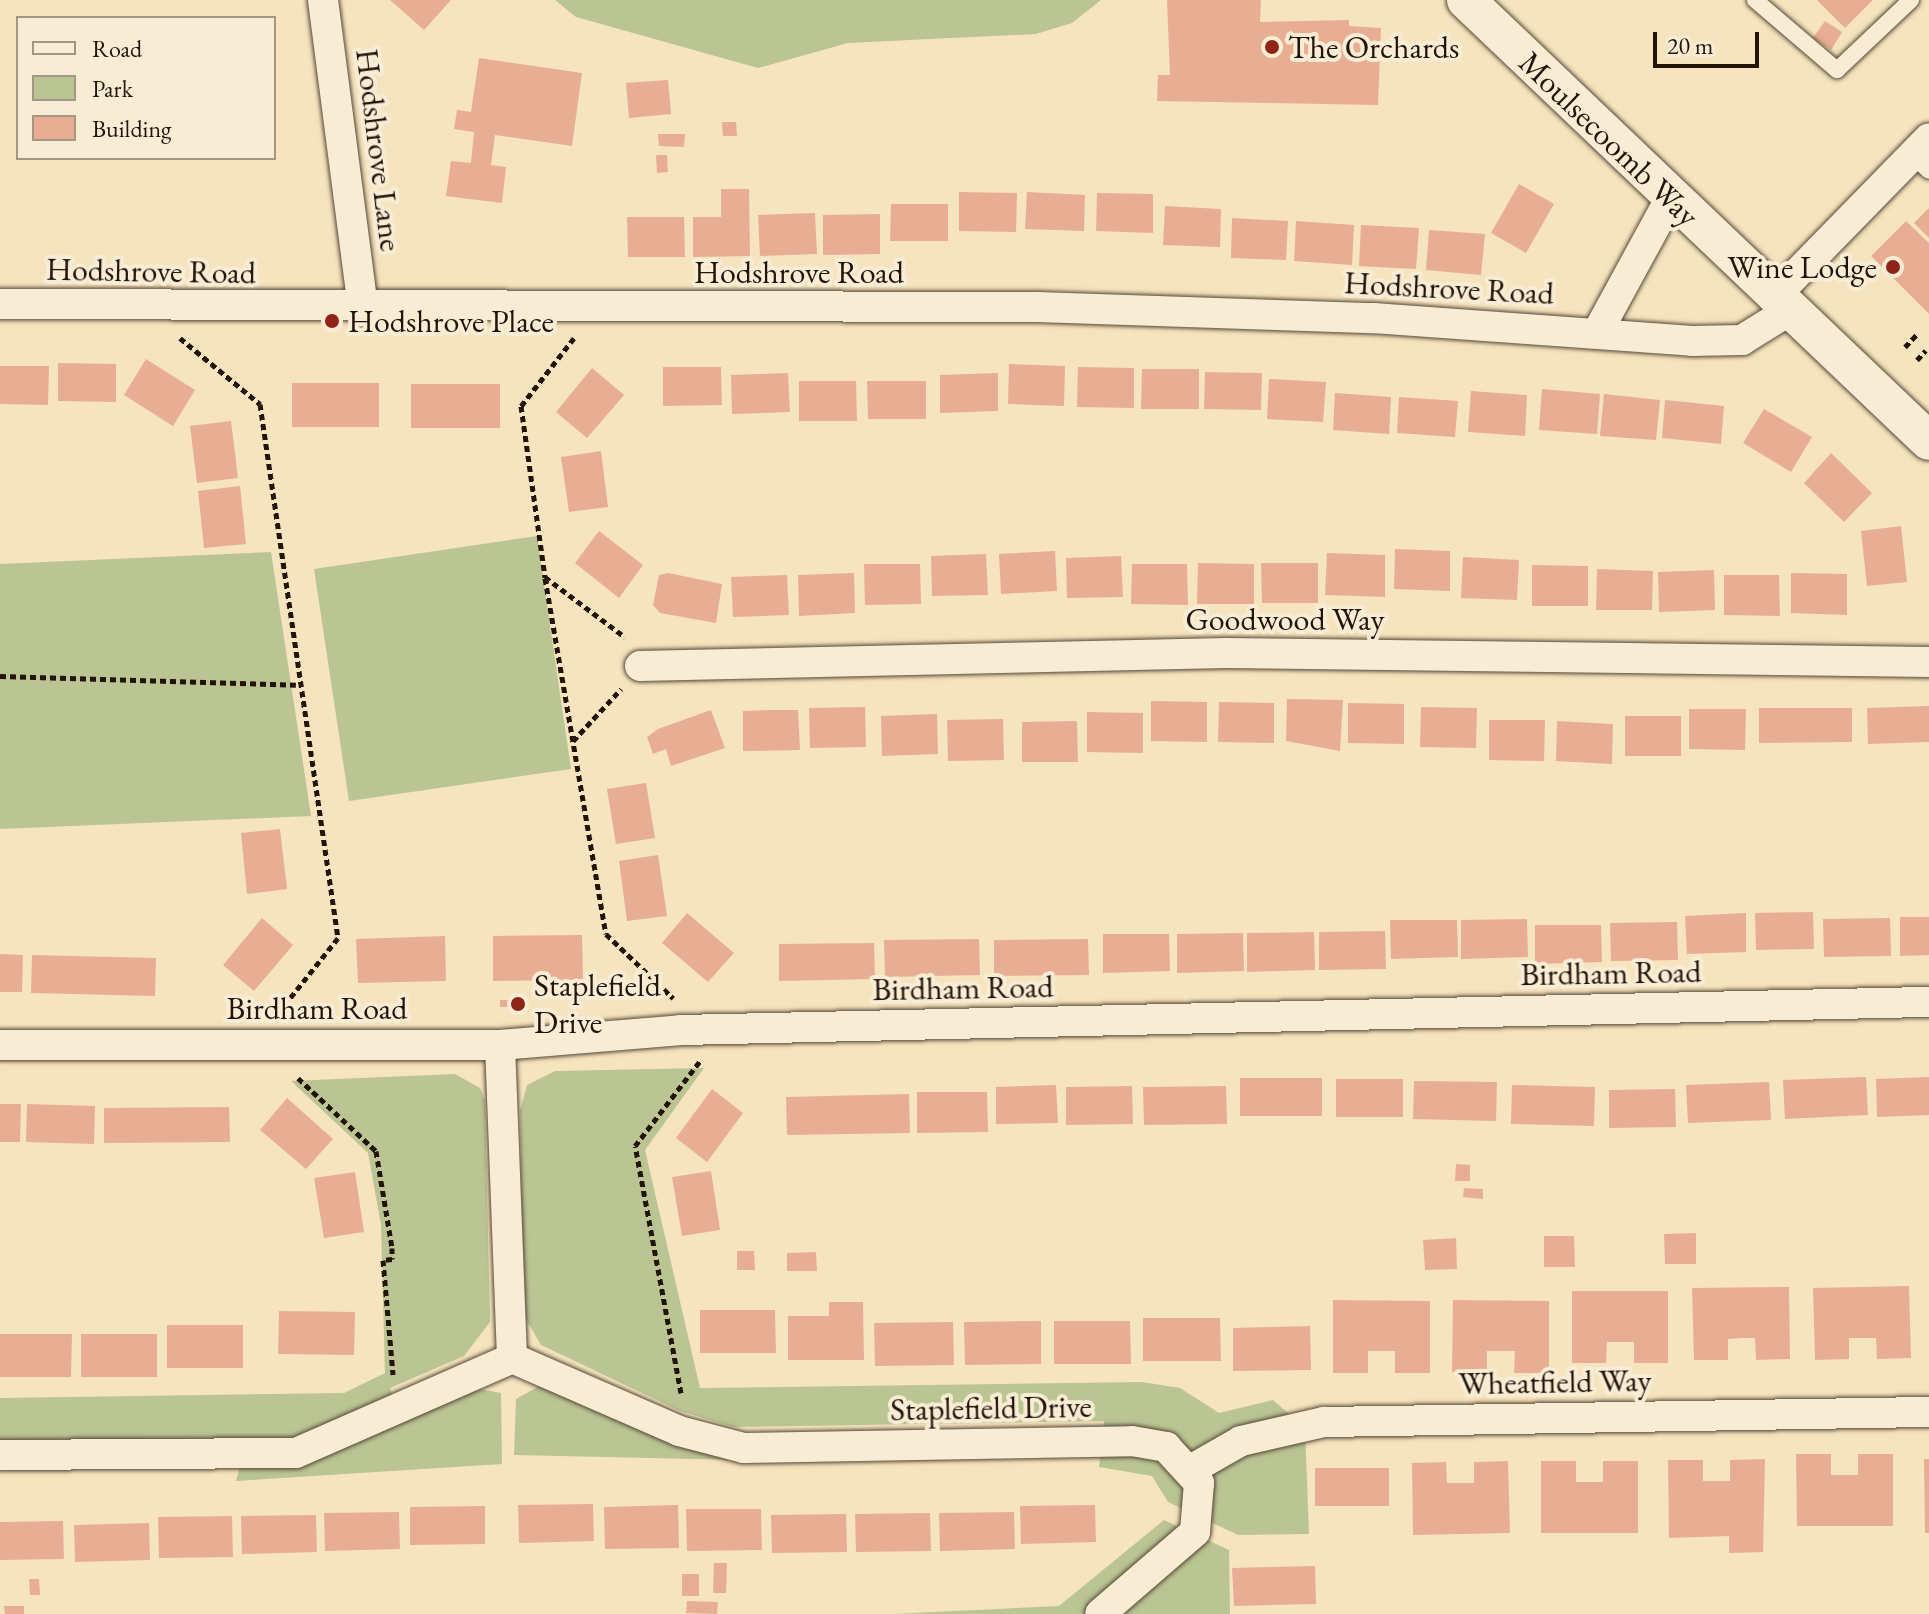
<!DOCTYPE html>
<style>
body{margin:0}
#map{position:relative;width:1929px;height:1614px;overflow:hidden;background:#f5e4bd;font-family:"EB Garamond",serif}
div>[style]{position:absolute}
.green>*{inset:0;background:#bac593}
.building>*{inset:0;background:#e8ae94}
.path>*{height:5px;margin-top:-2.5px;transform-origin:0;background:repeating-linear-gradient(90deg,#22130b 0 6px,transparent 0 10px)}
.roads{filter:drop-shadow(0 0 2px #574738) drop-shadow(0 0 2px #574738)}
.service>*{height:16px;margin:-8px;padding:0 8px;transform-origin:8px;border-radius:8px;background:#f8edd4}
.minor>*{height:30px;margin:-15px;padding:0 15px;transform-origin:15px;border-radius:15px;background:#f8edd4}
.tertiary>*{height:38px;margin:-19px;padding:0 19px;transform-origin:19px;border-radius:19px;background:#f8edd4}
.dots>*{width:22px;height:22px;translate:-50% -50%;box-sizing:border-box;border:4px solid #f8edd4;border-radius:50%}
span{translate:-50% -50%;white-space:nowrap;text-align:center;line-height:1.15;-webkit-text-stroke:8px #f8edd4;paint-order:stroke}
.poi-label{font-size:32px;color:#22130b}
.left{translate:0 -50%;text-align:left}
.right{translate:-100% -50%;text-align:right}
.street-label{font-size:32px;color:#22130b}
.legend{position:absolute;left:16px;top:16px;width:260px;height:144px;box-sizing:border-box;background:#f8edd4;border:2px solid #a29684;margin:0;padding:10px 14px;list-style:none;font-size:24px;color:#22130b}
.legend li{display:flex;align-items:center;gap:16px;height:40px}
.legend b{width:40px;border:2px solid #a29684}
.scale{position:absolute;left:1653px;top:32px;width:106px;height:36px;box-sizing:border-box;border:4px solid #22130b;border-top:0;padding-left:10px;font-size:24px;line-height:28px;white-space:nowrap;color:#22130b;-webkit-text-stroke:6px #f8edd4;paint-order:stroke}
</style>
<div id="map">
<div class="green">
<i style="clip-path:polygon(555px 0,1101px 0,1072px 23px,1036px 34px,848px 43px,758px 68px,576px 17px)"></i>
<i style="clip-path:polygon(537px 536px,571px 769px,349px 801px,314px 569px)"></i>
<i style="clip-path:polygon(271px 552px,311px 816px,0 829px,0 564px)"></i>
<i style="clip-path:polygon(704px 1068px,645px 1150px,700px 1388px,1142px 1382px,1180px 1388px,1219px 1413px,1273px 1400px,1305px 1428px,1309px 1534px,1238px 1535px,1168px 1502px,1152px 1476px,1099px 1467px,1104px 1421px,734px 1427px,680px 1411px,541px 1345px,523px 1314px,520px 1111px,527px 1085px,555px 1071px)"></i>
<i style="clip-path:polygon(455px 1074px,480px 1088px,485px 1100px,490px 1322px,464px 1356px,390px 1388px,400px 1420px,479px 1389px,501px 1393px,502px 1464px,236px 1481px,248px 1438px,0 1440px,0 1398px,344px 1393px,385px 1373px,381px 1225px,368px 1153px,291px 1081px)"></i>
<i style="clip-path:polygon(541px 1385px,739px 1460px,514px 1455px,516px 1399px)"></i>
<i style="clip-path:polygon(1164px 1520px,1229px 1550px,1230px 1614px,894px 1614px,1059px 1606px)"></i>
</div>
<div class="building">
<i style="clip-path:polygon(390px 0,451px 0,424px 30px)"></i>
<i style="clip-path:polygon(1167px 0,1261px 0,1260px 22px,1349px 20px,1349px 26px,1381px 28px,1378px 105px,1157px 101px,1158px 75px,1170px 75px)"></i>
<i style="clip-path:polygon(1817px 0,1873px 0,1845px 28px)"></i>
<i style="clip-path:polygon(1825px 21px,1842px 32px,1831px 50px,1813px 38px)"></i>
<i style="clip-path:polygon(479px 58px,582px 73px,572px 146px,495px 135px,491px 165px,506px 167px,502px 203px,446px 196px,451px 161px,471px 163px,474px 132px,454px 129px,457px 110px,471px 112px)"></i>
<i style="clip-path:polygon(668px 80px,671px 114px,629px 118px,626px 83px)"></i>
<i style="clip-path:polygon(722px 122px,736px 122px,737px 136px,723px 136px)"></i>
<i style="clip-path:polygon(658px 134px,685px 134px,684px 147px,659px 146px)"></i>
<i style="clip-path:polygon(656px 155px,667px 155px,668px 172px,657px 173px)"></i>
<i style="clip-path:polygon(1519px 184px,1554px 204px,1526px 253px,1491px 233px)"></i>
<i style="clip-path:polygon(721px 189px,749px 189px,750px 256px,693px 257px,693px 217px,721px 217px)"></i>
<i style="clip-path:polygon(959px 192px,1017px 193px,1016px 232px,959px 231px)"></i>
<i style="clip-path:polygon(1027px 192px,1085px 195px,1084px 231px,1025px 229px)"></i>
<i style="clip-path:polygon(1097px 193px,1153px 194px,1153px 233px,1096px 231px)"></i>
<i style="clip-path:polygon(891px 204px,948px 204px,948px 241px,890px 241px)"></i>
<i style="clip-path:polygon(1165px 206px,1221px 209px,1220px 247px,1163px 245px)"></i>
<i style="clip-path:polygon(1929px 208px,1929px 238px,1914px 223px)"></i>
<i style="clip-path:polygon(815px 213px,817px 254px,760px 256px,758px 215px)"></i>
<i style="clip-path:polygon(880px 214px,880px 254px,823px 255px,823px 215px)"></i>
<i style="clip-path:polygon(627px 217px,684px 217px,685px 257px,628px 257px)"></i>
<i style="clip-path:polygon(1232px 218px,1288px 221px,1286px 260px,1231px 258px)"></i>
<i style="clip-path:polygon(1296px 221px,1354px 225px,1352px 265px,1294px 261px)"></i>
<i style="clip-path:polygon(1906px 221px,1929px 243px,1929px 314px,1871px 256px)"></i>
<i style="clip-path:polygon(1361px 225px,1419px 228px,1416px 269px,1359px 266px)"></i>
<i style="clip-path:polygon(1429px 230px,1485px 234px,1481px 275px,1426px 270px)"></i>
<i style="clip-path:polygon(146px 359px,195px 390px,173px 426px,124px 395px)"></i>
<i style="clip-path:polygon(58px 363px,116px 364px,116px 402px,58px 401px)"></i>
<i style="clip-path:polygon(1009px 364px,1065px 366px,1064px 406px,1008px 404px)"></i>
<i style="clip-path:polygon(0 366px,49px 366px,48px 405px,0 404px)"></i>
<i style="clip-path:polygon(663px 367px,721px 367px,722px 405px,663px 406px)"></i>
<i style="clip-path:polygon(1078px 367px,1134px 368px,1134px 408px,1077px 407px)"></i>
<i style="clip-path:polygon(592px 368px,624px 395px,587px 438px,556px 412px)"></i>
<i style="clip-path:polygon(1142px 369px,1199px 369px,1199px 409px,1141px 409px)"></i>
<i style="clip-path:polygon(1205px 372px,1262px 373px,1261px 410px,1204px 409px)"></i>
<i style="clip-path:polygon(788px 373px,790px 412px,732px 414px,731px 375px)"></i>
<i style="clip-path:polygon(998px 373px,998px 411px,940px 413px,940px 375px)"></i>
<i style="clip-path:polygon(1269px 379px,1326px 382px,1323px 422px,1267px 419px)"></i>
<i style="clip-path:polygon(799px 381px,856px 381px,857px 421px,799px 421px)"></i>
<i style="clip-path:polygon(867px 381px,926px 381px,926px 419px,868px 419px)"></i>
<i style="clip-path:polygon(292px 383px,379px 383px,379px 427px,292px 427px)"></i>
<i style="clip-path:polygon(411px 384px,500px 384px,500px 428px,411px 428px)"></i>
<i style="clip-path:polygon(1542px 389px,1600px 394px,1597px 434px,1539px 430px)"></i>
<i style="clip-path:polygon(1471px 391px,1527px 395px,1525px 436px,1468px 432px)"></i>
<i style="clip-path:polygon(1335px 393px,1391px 397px,1389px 434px,1333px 430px)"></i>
<i style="clip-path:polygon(1604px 394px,1660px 400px,1656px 440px,1600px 436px)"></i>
<i style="clip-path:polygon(1399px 397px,1458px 401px,1455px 437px,1397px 433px)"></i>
<i style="clip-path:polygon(1665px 400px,1724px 406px,1721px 444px,1662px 438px)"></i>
<i style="clip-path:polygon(1764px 409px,1812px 437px,1791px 472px,1743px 443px)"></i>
<i style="clip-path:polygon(231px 421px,238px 478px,197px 483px,190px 426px)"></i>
<i style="clip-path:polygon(601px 451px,608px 507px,569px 512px,561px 457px)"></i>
<i style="clip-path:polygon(1831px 453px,1872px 493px,1844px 522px,1804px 483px)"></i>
<i style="clip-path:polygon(240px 486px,246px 544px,204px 548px,198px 491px)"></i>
<i style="clip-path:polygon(1901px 526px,1907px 582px,1867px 586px,1861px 531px)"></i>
<i style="clip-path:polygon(599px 531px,643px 565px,619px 598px,575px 563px)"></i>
<i style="clip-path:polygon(1395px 549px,1450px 551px,1450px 591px,1394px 589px)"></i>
<i style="clip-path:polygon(1055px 551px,1057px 591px,1001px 594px,999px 554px)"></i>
<i style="clip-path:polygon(1327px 553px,1385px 555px,1385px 597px,1325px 595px)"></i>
<i style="clip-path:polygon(986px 554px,988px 595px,932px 596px,931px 556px)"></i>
<i style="clip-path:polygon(1121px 556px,1123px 597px,1067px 598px,1066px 558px)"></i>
<i style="clip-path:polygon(1463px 557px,1519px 560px,1517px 600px,1461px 598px)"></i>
<i style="clip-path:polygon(1198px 563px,1254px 564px,1254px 604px,1197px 604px)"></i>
<i style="clip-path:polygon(1261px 563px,1318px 563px,1318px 603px,1262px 603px)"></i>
<i style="clip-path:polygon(864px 564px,920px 564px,921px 604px,865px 605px)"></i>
<i style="clip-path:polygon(1132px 564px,1187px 564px,1188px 605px,1131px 604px)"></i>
<i style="clip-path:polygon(1532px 565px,1588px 566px,1588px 606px,1532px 606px)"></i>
<i style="clip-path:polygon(1597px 569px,1653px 571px,1652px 610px,1596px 610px)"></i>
<i style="clip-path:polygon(1714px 570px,1715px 610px,1659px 612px,1658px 572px)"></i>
<i style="clip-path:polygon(668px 573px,722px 584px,716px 623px,660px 613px,653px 605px,659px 575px)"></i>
<i style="clip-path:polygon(854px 573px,855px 613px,799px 616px,798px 575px)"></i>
<i style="clip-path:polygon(1791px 573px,1847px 574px,1847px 615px,1791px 613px)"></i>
<i style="clip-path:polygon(787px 575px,789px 615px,733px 617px,731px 577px)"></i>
<i style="clip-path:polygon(1724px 575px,1779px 575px,1780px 616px,1724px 615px)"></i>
<i style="clip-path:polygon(1287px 699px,1343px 700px,1340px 751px,1286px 741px)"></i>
<i style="clip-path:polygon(1151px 701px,1207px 702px,1207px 742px,1151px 741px)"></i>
<i style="clip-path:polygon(1219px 702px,1274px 703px,1274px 743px,1218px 742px)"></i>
<i style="clip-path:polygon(1348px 703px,1404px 704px,1404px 744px,1348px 743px)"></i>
<i style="clip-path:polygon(1929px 706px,1929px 742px,1868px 744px,1867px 708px)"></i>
<i style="clip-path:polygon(865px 707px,866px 747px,810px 748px,809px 708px)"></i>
<i style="clip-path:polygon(1421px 707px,1477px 708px,1476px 748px,1420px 747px)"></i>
<i style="clip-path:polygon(1759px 708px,1852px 708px,1852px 742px,1759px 743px)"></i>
<i style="clip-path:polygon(1689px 709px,1746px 709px,1745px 750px,1689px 749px)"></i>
<i style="clip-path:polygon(711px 710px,725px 748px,671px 766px,666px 749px,653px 754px,647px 737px,658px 729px)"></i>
<i style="clip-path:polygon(770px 710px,798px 710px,800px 750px,743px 751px,743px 711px)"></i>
<i style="clip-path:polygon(1087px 712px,1143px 713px,1143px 753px,1087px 752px)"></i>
<i style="clip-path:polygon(937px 714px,938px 754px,882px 756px,881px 716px)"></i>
<i style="clip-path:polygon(1625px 716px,1681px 716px,1681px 756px,1625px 756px)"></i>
<i style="clip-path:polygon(1003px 719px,1004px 760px,948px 761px,947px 720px)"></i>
<i style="clip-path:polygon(1489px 720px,1545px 720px,1544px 761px,1489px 760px)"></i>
<i style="clip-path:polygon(1077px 721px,1078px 762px,1022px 762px,1022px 722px)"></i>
<i style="clip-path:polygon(1557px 721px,1613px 724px,1612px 764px,1556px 761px)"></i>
<i style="clip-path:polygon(646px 783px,655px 838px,616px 844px,607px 789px)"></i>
<i style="clip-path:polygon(280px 829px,287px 889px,247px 894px,241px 833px)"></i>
<i style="clip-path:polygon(658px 855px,667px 916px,627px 921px,619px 861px)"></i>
<i style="clip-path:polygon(1813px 912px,1814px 949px,1756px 950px,1755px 913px)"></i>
<i style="clip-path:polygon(687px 913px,734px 953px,708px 982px,662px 943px)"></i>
<i style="clip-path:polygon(1746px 913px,1746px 952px,1687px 954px,1685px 916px)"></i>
<i style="clip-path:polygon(1900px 917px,1929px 917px,1929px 955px,1900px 956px)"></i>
<i style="clip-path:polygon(262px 918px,293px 945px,254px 991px,223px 965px)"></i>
<i style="clip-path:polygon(1890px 918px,1891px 956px,1824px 957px,1823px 919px)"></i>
<i style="clip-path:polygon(1527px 919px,1528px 957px,1461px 959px,1461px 920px)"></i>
<i style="clip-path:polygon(1390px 920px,1457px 920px,1458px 957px,1391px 959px)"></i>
<i style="clip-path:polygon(1677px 922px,1678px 960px,1611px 961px,1610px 923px)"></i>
<i style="clip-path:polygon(1535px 925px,1601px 925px,1602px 962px,1535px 964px)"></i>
<i style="clip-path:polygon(1385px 931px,1386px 969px,1319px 970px,1319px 932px)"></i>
<i style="clip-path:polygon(1314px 932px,1315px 970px,1247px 972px,1247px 933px)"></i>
<i style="clip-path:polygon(1243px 933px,1244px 971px,1177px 973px,1177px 934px)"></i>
<i style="clip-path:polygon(1103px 934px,1169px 934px,1170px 971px,1103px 973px)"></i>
<i style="clip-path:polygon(582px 935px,583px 980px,493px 981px,493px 936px)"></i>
<i style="clip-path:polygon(445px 936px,446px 981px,358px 983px,356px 939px)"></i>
<i style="clip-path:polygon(979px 939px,980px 975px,885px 977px,884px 940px)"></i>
<i style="clip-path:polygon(1088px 939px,1089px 975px,994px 976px,994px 940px)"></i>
<i style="clip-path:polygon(874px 943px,875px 979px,779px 981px,779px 944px)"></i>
<i style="clip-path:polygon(0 954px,23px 955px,22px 992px,0 992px)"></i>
<i style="clip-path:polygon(32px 955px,156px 958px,155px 996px,31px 993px)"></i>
<i style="clip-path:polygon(500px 1000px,521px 1000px,522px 1007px,500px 1007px)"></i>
<i style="clip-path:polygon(1866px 1077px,1868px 1115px,1785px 1119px,1783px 1080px)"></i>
<i style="clip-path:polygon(1929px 1077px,1929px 1115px,1877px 1117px,1876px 1079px)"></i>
<i style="clip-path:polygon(1240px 1078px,1322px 1078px,1322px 1116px,1240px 1116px)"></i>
<i style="clip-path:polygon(1336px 1079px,1403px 1079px,1403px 1117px,1336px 1117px)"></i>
<i style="clip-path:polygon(1414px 1081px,1497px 1082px,1496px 1121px,1413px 1119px)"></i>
<i style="clip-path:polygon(1769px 1082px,1771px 1120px,1688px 1123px,1686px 1085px)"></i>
<i style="clip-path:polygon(1056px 1085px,1058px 1123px,996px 1124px,996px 1087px)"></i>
<i style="clip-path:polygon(1512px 1085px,1595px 1087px,1594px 1126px,1511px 1124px)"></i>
<i style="clip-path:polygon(1132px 1086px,1133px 1124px,1066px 1125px,1066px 1087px)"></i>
<i style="clip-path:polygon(1226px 1086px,1227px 1124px,1144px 1125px,1143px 1087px)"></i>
<i style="clip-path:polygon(712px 1089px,743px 1113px,707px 1162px,676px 1138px)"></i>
<i style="clip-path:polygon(1675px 1089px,1676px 1127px,1609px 1128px,1609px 1090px)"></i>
<i style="clip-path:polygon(917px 1092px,987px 1092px,988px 1132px,917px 1133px)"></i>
<i style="clip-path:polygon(909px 1094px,910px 1133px,787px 1135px,786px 1097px)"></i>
<i style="clip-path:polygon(287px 1098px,333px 1139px,306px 1169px,260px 1130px)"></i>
<i style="clip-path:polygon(0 1104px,21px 1104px,20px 1142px,0 1142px)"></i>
<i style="clip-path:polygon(27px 1104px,95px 1106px,94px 1144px,26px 1142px)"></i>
<i style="clip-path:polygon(229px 1107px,230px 1142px,104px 1143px,104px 1108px)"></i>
<i style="clip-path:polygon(1456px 1164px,1470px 1165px,1470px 1181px,1455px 1181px)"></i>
<i style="clip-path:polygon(711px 1171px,720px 1230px,682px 1236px,672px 1177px)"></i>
<i style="clip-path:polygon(355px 1172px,364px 1232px,324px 1238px,314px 1178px)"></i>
<i style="clip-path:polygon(1464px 1188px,1483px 1189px,1483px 1199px,1463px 1197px)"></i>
<i style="clip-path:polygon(1696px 1233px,1696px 1264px,1665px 1264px,1664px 1234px)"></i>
<i style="clip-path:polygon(1544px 1236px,1574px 1236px,1575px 1267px,1544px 1267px)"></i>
<i style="clip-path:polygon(1456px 1238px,1457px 1269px,1425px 1270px,1423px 1240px)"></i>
<i style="clip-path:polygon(737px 1251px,754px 1251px,755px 1270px,737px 1270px)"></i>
<i style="clip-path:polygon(816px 1252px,817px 1271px,787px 1271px,787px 1253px)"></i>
<i style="clip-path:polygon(1909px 1286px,1911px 1358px,1877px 1359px,1876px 1338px,1849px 1338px,1849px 1359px,1815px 1360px,1813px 1288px)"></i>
<i style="clip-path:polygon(1789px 1287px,1790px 1359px,1756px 1360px,1755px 1338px,1742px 1338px,1728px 1339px,1728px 1360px,1694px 1360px,1692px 1288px)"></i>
<i style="clip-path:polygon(1572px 1291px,1668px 1291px,1668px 1363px,1634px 1363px,1634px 1342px,1607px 1342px,1606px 1363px,1572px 1363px)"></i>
<i style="clip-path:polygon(1333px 1300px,1430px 1301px,1430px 1373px,1395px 1373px,1395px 1351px,1368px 1351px,1368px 1373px,1333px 1373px)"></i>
<i style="clip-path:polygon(1453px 1300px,1549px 1301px,1549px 1373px,1514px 1373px,1515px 1351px,1487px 1351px,1487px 1372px,1452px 1372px)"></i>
<i style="clip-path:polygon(829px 1302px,863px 1302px,864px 1360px,788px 1360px,788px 1316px,829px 1316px)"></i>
<i style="clip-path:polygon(700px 1310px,775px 1310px,776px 1353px,700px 1353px)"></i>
<i style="clip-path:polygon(279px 1311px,355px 1312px,354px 1355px,278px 1354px)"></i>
<i style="clip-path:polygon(1143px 1318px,1220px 1318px,1221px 1361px,1143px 1361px)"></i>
<i style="clip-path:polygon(1041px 1321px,1041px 1364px,965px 1365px,964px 1322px)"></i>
<i style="clip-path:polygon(1054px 1321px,1130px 1321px,1131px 1364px,1054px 1364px)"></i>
<i style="clip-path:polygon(953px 1322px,954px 1365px,875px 1366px,874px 1323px)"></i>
<i style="clip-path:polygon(167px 1325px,243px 1325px,243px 1368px,167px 1368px)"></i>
<i style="clip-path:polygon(1310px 1326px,1311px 1370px,1233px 1371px,1233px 1328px)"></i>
<i style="clip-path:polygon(0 1334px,72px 1334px,71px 1377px,0 1377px)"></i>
<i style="clip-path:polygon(81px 1334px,157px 1334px,157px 1377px,81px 1377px)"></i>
<i style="clip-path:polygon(1796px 1454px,1831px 1454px,1831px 1475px,1858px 1475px,1858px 1454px,1893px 1454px,1893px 1526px,1797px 1526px)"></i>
<i style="clip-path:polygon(1765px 1459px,1763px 1552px,1729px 1553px,1729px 1536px,1669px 1538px,1668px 1460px,1703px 1460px,1703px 1481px,1730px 1481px,1730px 1460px)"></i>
<i style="clip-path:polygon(1924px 1459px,1929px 1459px,1929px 1533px,1925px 1533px)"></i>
<i style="clip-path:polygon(1508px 1461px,1510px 1533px,1413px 1535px,1412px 1463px,1446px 1462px,1447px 1483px,1474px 1483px,1474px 1462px)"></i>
<i style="clip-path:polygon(1541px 1461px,1576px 1461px,1576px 1482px,1603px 1482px,1603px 1461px,1638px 1461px,1638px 1533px,1541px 1533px)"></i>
<i style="clip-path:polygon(1315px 1468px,1389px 1468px,1389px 1506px,1315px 1506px)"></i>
<i style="clip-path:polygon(593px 1504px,594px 1541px,519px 1543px,518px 1505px)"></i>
<i style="clip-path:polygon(678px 1505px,679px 1548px,605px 1549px,604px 1507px)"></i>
<i style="clip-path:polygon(1095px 1505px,1096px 1542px,1021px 1544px,1020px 1506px)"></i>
<i style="clip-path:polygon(485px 1506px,485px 1544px,410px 1545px,410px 1507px)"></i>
<i style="clip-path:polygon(686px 1509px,761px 1509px,762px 1550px,687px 1551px)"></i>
<i style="clip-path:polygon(399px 1512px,400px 1549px,325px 1551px,324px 1513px)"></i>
<i style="clip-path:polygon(1014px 1512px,1015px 1549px,940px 1551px,939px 1513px)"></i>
<i style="clip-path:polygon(930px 1513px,931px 1551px,856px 1552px,855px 1514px)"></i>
<i style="clip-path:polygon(846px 1514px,847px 1552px,772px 1553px,771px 1515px)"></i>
<i style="clip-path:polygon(316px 1515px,317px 1552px,242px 1554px,241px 1516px)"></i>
<i style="clip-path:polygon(232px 1516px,233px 1557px,159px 1558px,158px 1517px)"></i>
<i style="clip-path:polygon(63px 1521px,64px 1559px,0 1560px,0 1522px)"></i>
<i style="clip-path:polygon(149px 1523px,150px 1560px,75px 1562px,74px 1525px)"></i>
<i style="clip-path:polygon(714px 1563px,727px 1563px,726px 1593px,713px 1593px)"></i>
<i style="clip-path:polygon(1315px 1566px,1316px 1604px,1234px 1606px,1232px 1568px)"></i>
<i style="clip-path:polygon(682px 1574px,699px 1574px,699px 1596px,682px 1596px)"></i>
<i style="clip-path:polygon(29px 1579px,39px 1579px,40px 1595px,30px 1595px)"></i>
<i style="clip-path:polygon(687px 1601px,718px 1602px,717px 1614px,686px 1613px)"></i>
<i style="clip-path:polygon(4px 1606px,24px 1606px,24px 1614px,5px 1614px)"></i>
</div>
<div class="path">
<i style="left:180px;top:338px;width:104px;rotate:39.5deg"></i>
<i style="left:260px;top:404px;width:540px;rotate:81.69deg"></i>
<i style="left:338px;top:938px;width:95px;rotate:128.6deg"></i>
<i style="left:574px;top:338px;width:86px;rotate:127.9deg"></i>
<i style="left:521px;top:406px;width:173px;rotate:82deg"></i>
<i style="left:545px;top:577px;width:100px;rotate:36.9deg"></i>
<i style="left:1905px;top:347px;width:18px;rotate:-47deg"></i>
<i style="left:1917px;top:360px;width:13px;rotate:-48deg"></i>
<i style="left:545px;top:578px;width:361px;rotate:80.3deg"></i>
<i style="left:606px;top:934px;width:93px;rotate:43.7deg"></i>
<i style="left:0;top:676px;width:296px;rotate:1.7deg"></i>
<i style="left:573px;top:741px;width:71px;rotate:-47.3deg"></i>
<i style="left:298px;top:1078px;width:107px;rotate:43.1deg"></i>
<i style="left:376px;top:1151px;width:98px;rotate:80.6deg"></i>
<i style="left:392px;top:1248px;width:11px;rotate:90deg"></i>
<i style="left:392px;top:1259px;width:9px;rotate:174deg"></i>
<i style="left:383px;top:1260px;width:115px;rotate:85deg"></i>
<i style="left:681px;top:1393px;width:251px;rotate:-100.5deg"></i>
<i style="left:635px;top:1146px;width:107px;rotate:-52.6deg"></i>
</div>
<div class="roads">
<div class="service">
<i style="left:1755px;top:0;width:108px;rotate:40.5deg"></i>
<i style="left:1837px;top:70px;width:102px;rotate:-43.4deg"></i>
<i style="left:1912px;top:155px;width:23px;rotate:43deg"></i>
</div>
<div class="minor">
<i style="left:323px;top:0;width:313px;rotate:82.6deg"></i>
<i style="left:1773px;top:298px;width:223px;rotate:-45.7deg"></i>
<i style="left:0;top:304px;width:1037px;rotate:0.17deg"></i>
<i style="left:1037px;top:307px;width:336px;rotate:1.9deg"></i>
<i style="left:1373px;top:318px;width:320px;rotate:4.1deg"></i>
<i style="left:1692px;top:341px;width:50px;rotate:-1.1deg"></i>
<i style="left:1742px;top:340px;width:53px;rotate:-31.9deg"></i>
<i style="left:1597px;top:333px;width:153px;rotate:-61.4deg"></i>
<i style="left:640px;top:666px;width:587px;rotate:-1.27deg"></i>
<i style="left:1227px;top:653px;width:702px;rotate:0.73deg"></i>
<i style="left:0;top:1045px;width:500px"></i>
<i style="left:500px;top:1045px;width:182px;rotate:-4.7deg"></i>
<i style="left:681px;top:1030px;width:1248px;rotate:-1.29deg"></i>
<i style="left:500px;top:1045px;width:313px;rotate:87.8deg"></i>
<i style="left:0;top:1455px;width:296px;rotate:-0.4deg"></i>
<i style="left:296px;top:1453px;width:236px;rotate:-23.7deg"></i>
<i style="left:512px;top:1358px;width:182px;rotate:23.6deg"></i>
<i style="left:679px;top:1431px;width:67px;rotate:14.7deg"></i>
<i style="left:744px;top:1448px;width:388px;rotate:-1deg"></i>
<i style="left:1132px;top:1441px;width:35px;rotate:10deg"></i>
<i style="left:1166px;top:1447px;width:49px;rotate:47.5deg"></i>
<i style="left:1199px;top:1483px;width:49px;rotate:94.7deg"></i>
<i style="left:1195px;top:1532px;width:125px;rotate:139.2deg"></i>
<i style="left:1192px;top:1469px;width:56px;rotate:-29.7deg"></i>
<i style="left:1241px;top:1441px;width:85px;rotate:-12.9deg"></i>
<i style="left:1324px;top:1422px;width:605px;rotate:-0.95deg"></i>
</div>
<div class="tertiary">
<i style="left:1466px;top:0;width:639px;rotate:43.61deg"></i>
</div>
</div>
<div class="dots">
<i style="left:1272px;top:47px;background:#8f2418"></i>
<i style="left:1893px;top:267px;background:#8f2418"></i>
<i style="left:332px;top:321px;background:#8f2418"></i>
<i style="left:518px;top:1004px;background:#8f2418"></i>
</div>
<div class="poi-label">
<span class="left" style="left:1288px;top:47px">The Orchards</span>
<span class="right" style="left:1877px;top:267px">Wine Lodge</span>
<span class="left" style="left:348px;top:321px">Hodshrove Place</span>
<span class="left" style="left:534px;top:1004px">Staplefield<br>Drive</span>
</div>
<div class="street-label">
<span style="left:1609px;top:139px;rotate:44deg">Moulsecoomb Way</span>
<span style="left:379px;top:150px;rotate:83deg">Hodshrove Lane</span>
<span style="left:151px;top:271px;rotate:1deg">Hodshrove Road</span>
<span style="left:799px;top:272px">Hodshrove Road</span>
<span style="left:1449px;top:288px;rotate:3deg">Hodshrove Road</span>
<span style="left:1285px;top:619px">Goodwood Way</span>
<span style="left:1611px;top:973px;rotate:-1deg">Birdham Road</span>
<span style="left:963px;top:988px;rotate:-1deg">Birdham Road</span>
<span style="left:317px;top:1008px">Birdham Road</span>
<span style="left:1555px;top:1382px;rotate:-1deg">Wheatfield Way</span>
<span style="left:991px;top:1408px;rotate:-1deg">Staplefield Drive</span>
</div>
<ul class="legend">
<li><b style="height:10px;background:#f8edd4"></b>Road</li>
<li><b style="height:22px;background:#bac593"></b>Park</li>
<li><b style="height:22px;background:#e8ae94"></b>Building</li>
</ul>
<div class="scale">20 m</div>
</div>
